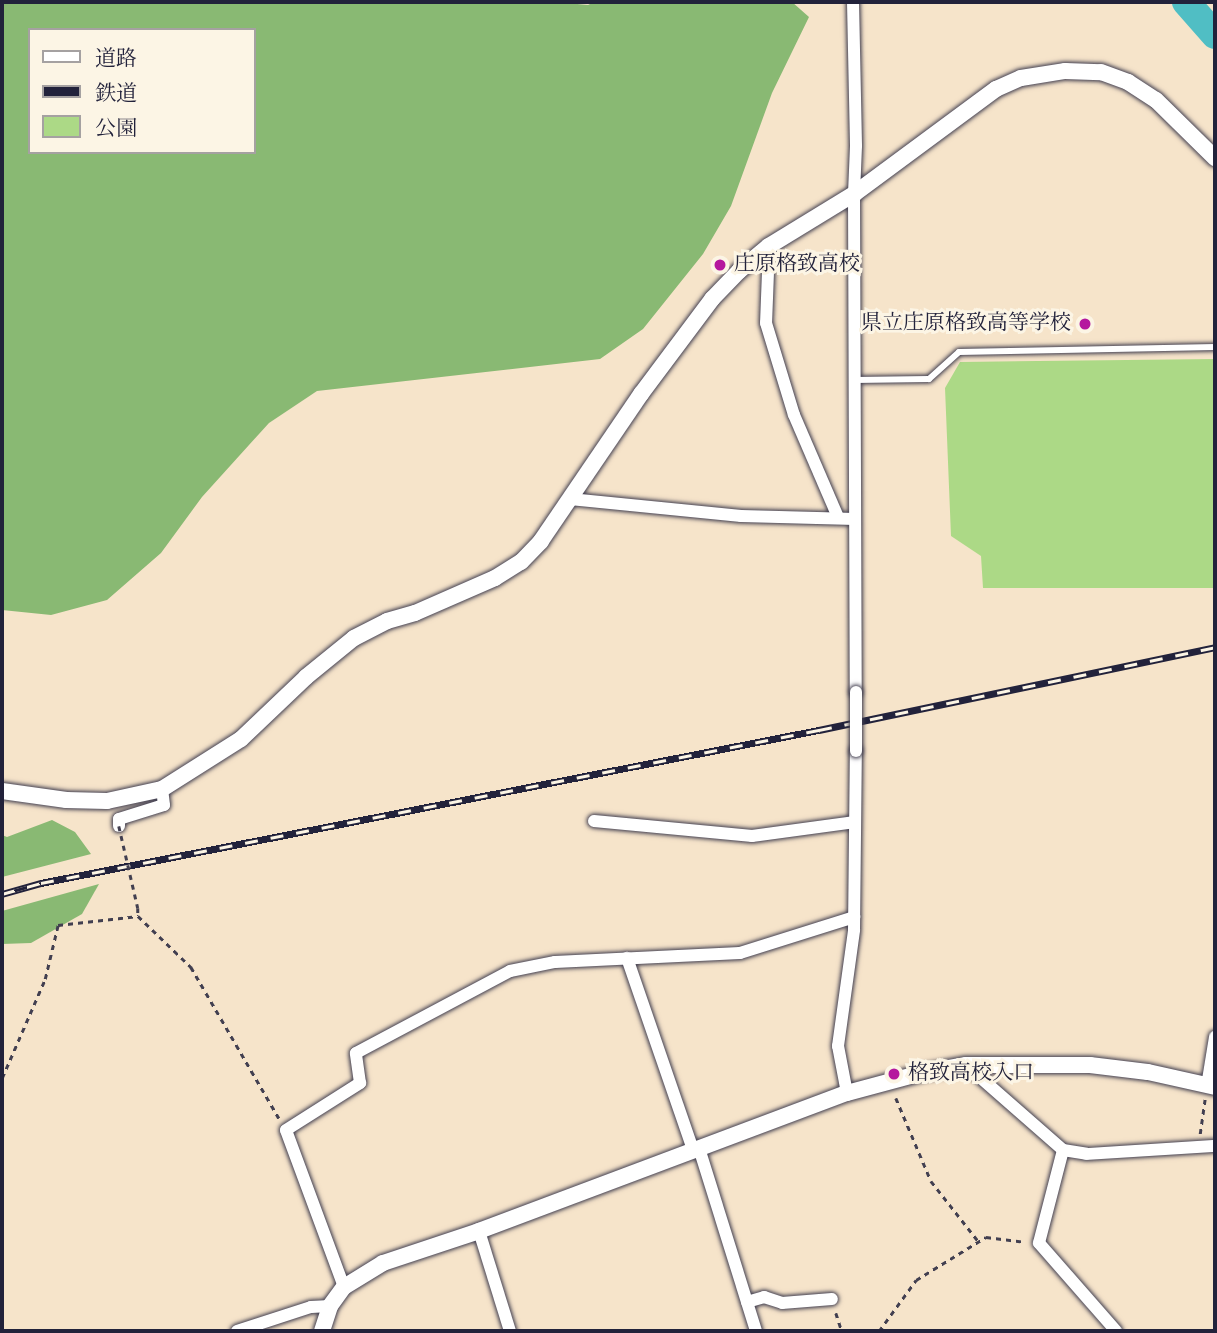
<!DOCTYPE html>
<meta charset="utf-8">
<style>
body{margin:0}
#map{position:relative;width:1217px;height:1333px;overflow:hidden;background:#f6e4ca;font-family:"Old Standard TT","Noto Serif JP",serif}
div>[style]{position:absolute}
.green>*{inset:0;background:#acd986}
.forest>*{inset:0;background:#89b973}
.river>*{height:28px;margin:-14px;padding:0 14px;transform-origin:14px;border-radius:14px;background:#50bec4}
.path>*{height:2.5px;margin-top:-1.25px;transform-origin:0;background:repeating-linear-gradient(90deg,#423f50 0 5px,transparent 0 10px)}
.roads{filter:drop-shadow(0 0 2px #423f50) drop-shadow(0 0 2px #423f50)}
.service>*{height:6px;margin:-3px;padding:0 3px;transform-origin:3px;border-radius:3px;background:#fff}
.minor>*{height:12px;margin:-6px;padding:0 6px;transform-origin:6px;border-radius:6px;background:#fff}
.tertiary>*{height:16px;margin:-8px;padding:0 8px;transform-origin:8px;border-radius:8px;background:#fff}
.rail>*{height:7px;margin-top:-3.5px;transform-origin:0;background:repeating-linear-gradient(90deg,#fcf5e5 0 13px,#22223b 0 26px);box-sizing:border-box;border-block:2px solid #22223b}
.path-bridge>*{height:2.5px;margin-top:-1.25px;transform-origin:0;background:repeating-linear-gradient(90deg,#423f50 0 5px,transparent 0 10px)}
.bridges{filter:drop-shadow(0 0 2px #423f50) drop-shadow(0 0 2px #423f50)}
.minor-bridge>*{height:12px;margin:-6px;padding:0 6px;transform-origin:6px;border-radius:6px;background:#fff}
.dots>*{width:19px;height:19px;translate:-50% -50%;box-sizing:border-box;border:4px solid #fcf5e5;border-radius:50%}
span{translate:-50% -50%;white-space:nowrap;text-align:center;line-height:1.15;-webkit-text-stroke:6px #fcf5e5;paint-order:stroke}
.poi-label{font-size:21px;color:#22223b}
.left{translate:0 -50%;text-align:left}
.right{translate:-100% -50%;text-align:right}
.frame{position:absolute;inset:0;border:4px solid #22223b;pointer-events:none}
.legend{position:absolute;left:28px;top:28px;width:228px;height:126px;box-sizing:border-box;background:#fcf5e5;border:2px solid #a5a1a1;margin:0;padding:9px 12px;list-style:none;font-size:21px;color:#22223b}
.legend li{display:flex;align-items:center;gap:14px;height:35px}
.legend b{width:35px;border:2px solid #a5a1a1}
</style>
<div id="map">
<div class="green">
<i style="clip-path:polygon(1215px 359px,1215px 588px,983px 588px,981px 556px,951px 536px,945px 388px,960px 362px)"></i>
</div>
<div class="forest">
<i style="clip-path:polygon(evenodd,2px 2px,556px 2px,588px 5px,594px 2px,792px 2px,809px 17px,772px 93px,731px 206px,703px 254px,643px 329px,600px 359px,317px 391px,269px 423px,202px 497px,161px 553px,107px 600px,51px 615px,2px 610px,2px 2px,30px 30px,254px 30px,254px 152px,30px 152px,30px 30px)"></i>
<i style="clip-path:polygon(52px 820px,75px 832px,91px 854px,2px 877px,2px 835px,7px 837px)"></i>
<i style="clip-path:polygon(99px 884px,82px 914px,31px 943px,2px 944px,2px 911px)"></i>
</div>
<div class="river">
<i style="left:1186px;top:2px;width:44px;rotate:48.7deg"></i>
</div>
<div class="path">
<i style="left:138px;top:908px;width:8px;rotate:90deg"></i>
<i style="left:138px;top:916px;width:74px;rotate:43.9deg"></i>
<i style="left:191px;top:967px;width:175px;rotate:59.8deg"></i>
<i style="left:2px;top:1078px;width:108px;rotate:-66.5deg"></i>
<i style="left:45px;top:979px;width:56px;rotate:-76.5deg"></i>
<i style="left:58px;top:925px;width:81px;rotate:-6.4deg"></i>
<i style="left:896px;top:1098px;width:90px;rotate:67.1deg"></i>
<i style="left:931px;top:1181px;width:78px;rotate:51.8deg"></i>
<i style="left:1200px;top:1134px;width:35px;rotate:-82deg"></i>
<i style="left:836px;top:1313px;width:19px;rotate:72deg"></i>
<i style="left:879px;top:1331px;width:63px;rotate:-54deg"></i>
<i style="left:916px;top:1280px;width:82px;rotate:-31.6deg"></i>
<i style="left:986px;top:1237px;width:40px;rotate:7.1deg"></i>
</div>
<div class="roads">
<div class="service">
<i style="left:854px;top:380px;width:75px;rotate:-0.8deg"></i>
<i style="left:929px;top:379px;width:40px;rotate:-42deg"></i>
<i style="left:959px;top:352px;width:256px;rotate:-1.1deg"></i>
</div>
<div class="minor">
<i style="left:853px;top:2px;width:144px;rotate:88.8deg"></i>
<i style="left:856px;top:146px;width:48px;rotate:92.4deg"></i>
<i style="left:854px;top:194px;width:498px;rotate:89.8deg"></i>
<i style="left:769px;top:246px;width:77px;rotate:92.2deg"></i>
<i style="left:766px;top:323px;width:96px;rotate:73.1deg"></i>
<i style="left:794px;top:415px;width:111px;rotate:66.7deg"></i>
<i style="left:570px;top:499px;width:172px;rotate:5.7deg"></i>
<i style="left:741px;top:516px;width:114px;rotate:1.5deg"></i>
<i style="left:594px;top:821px;width:159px;rotate:5.4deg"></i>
<i style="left:752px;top:836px;width:104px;rotate:-7.7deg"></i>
<i style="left:119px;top:826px;width:7px;rotate:-90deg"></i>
<i style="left:119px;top:819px;width:47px;rotate:-17.3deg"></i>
<i style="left:164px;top:805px;width:16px;rotate:-97deg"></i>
<i style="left:627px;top:958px;width:203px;rotate:71deg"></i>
<i style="left:966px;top:1065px;width:129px;rotate:41.2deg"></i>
<i style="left:1063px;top:1150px;width:24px;rotate:9deg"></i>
<i style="left:1087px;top:1154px;width:128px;rotate:-3.6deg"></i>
<i style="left:1207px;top:1086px;width:50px;rotate:-80.7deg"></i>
<i style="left:847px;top:1093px;width:48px;rotate:-100.8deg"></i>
<i style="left:838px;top:1046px;width:117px;rotate:-82.1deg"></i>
<i style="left:854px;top:930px;width:179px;rotate:-89.4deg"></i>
<i style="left:699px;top:1148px;width:192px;rotate:72.7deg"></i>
<i style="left:1063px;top:1150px;width:96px;rotate:104.5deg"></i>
<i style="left:1039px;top:1243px;width:117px;rotate:48.8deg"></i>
<i style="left:479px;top:1231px;width:105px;rotate:72.8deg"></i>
<i style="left:344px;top:1287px;width:167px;rotate:-110.3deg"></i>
<i style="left:286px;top:1130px;width:88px;rotate:-32.4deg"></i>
<i style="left:360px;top:1083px;width:30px;rotate:-98deg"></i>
<i style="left:356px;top:1053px;width:174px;rotate:-28deg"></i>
<i style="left:510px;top:971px;width:46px;rotate:-11.3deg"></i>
<i style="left:555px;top:962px;width:185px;rotate:-2.8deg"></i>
<i style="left:740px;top:953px;width:120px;rotate:-17.5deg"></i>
<i style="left:747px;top:1302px;width:18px;rotate:-16deg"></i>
<i style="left:764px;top:1297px;width:19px;rotate:18deg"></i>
<i style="left:782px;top:1303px;width:50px;rotate:-4.6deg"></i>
<i style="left:237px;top:1331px;width:78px;rotate:-18deg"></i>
<i style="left:311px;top:1307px;width:19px;rotate:-3deg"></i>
</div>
<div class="tertiary">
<i style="left:2px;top:791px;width:65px;rotate:8deg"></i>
<i style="left:66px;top:800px;width:41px;rotate:1.4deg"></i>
<i style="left:107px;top:801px;width:56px;rotate:-12.3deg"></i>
<i style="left:162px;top:789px;width:93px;rotate:-32.3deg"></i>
<i style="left:241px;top:739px;width:90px;rotate:-43.6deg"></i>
<i style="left:306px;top:677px;width:62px;rotate:-39.1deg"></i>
<i style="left:354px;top:638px;width:37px;rotate:-27deg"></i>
<i style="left:387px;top:621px;width:29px;rotate:-16deg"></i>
<i style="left:415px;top:613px;width:87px;rotate:-23.6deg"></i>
<i style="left:495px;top:578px;width:31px;rotate:-32deg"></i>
<i style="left:521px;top:562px;width:29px;rotate:-46deg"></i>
<i style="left:541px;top:541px;width:178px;rotate:-55.8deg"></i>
<i style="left:641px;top:394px;width:119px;rotate:-53.2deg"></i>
<i style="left:712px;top:299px;width:39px;rotate:-46deg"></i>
<i style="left:739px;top:271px;width:39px;rotate:-40deg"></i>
<i style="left:769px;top:246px;width:100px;rotate:-31.5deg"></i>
<i style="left:854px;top:194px;width:177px;rotate:-36.5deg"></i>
<i style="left:996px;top:89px;width:27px;rotate:-24deg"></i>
<i style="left:1021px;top:78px;width:45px;rotate:-9deg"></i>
<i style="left:1065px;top:71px;width:36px;rotate:2deg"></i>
<i style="left:1101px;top:72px;width:29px;rotate:20deg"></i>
<i style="left:1128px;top:82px;width:33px;rotate:33deg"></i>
<i style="left:1156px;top:100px;width:83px;rotate:44.5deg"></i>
<i style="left:322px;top:1331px;width:26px;rotate:-72deg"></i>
<i style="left:330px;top:1306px;width:24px;rotate:-54deg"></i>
<i style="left:344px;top:1287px;width:46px;rotate:-31.6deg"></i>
<i style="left:383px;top:1263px;width:101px;rotate:-18.4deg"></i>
<i style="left:479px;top:1231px;width:393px;rotate:-20.6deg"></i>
<i style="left:847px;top:1093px;width:77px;rotate:-15.1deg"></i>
<i style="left:921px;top:1073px;width:46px;rotate:-10.1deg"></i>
<i style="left:966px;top:1065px;width:124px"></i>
<i style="left:1090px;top:1065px;width:58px;rotate:6.9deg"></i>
<i style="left:1148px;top:1072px;width:69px;rotate:12.6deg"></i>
</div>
</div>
<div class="rail">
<i style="left:2px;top:894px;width:41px;rotate:-15.8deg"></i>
<i style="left:41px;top:883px;width:793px;rotate:-11.13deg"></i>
<i style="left:819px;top:730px;width:405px;rotate:-11.8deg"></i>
</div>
<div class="path-bridge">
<i style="left:119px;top:826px;width:84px;rotate:77deg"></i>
</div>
<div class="bridges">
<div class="minor-bridge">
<i style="left:856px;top:751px;width:59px;rotate:-90deg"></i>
</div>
</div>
<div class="dots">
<i style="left:720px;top:265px;background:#b5179e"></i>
<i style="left:1085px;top:324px;background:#b5179e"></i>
<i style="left:894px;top:1074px;background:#b5179e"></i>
</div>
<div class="poi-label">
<span class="left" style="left:734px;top:265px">庄原格致高校</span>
<span class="right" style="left:1071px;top:324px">県立庄原格致高等学校</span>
<span class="left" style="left:908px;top:1074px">格致高校入口</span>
</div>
<div class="frame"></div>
<ul class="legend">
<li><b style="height:9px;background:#fff"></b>道路</li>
<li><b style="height:9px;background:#22223b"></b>鉄道</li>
<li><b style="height:19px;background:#acd986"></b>公園</li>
</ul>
</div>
